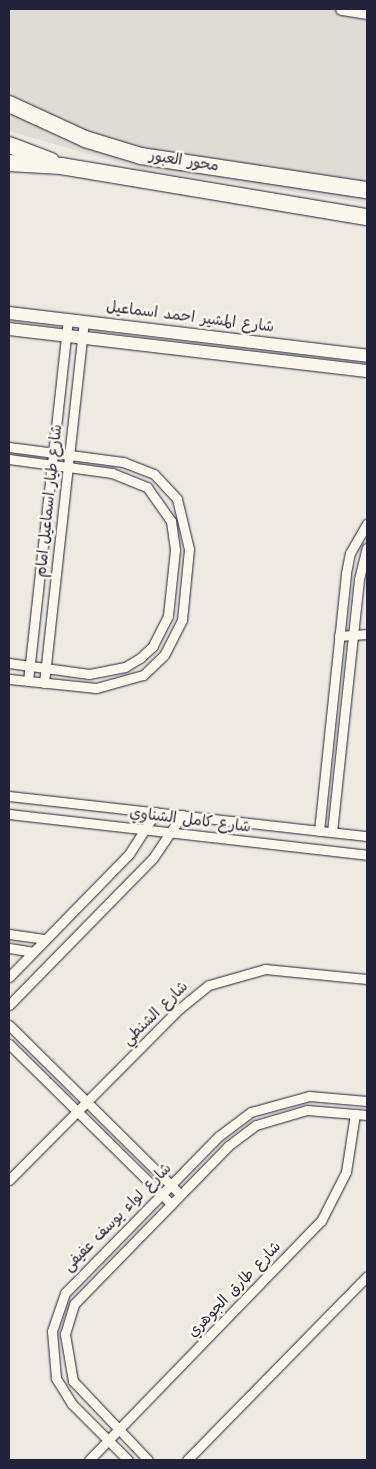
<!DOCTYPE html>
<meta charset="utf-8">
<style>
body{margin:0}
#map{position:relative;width:376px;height:1469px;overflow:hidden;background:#eeeae2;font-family:Kalam,"Playpen Sans Arabic",sans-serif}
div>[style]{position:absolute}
.built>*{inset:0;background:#dfdbd5}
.roads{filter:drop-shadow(0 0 1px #22223b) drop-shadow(0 0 1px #22223b)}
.street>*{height:9px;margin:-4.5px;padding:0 4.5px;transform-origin:4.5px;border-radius:4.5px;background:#fbf7ec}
.secondary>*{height:12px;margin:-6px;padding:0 6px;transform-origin:6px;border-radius:6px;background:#fbf7ec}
.highway>*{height:16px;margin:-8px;padding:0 8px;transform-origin:8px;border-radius:8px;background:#fbf7ec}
span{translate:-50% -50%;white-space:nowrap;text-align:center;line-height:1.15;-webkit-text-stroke:5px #fbf7ec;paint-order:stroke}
.street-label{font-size:15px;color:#22223b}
.frame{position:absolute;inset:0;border:10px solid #22223b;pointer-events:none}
</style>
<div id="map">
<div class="built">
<i style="clip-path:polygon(9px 9px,367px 9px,367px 203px,144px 170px,9px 131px)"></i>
</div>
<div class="roads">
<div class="street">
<i style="left:9px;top:447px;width:115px;rotate:7.5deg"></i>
<i style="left:123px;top:462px;width:33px;rotate:21deg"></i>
<i style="left:154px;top:474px;width:34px;rotate:47deg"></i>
<i style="left:177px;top:499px;width:51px;rotate:76.5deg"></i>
<i style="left:189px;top:549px;width:71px;rotate:95.6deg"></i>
<i style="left:182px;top:620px;width:39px;rotate:117deg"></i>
<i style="left:164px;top:655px;width:29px;rotate:136deg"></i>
<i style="left:143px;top:675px;width:49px;rotate:164.5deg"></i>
<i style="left:96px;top:688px;width:87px;rotate:-174.1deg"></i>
<i style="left:9px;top:459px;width:104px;rotate:7.7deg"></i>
<i style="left:112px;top:473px;width:38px;rotate:22deg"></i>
<i style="left:147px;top:487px;width:42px;rotate:54.8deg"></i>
<i style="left:171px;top:521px;width:29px;rotate:82deg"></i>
<i style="left:175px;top:550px;width:66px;rotate:96.1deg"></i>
<i style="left:168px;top:616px;width:34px;rotate:117deg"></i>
<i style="left:153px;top:646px;width:18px;rotate:137deg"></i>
<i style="left:140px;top:658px;width:17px;rotate:149deg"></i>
<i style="left:125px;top:667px;width:37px;rotate:169deg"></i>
<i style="left:89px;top:674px;width:81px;rotate:-172.2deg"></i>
<i style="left:339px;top:636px;width:28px;rotate:-4deg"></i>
<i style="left:28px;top:681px;width:363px;rotate:-83.7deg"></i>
<i style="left:44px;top:683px;width:363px;rotate:-83.7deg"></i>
<i style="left:9px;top:796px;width:360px;rotate:6.4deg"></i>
<i style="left:9px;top:814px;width:360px;rotate:6.5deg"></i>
<i style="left:319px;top:831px;width:259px;rotate:-84deg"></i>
<i style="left:346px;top:573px;width:20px;rotate:-79deg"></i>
<i style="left:350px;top:553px;width:34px;rotate:-60deg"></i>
<i style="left:332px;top:832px;width:254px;rotate:-83.9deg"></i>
<i style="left:359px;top:579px;width:32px;rotate:-76deg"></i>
<i style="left:9px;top:934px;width:37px;rotate:8deg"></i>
<i style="left:9px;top:948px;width:24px;rotate:9deg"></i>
<i style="left:9px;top:977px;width:172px;rotate:-45.7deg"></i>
<i style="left:129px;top:854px;width:50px;rotate:-57.3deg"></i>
<i style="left:9px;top:1005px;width:206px;rotate:-45.6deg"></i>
<i style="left:153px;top:858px;width:52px;rotate:-56deg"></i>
<i style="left:9px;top:1025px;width:240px;rotate:44.7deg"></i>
<i style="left:9px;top:1044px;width:228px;rotate:44.6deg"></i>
<i style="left:9px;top:1180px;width:241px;rotate:-45.2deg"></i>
<i style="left:179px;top:1009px;width:38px;rotate:-39deg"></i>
<i style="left:209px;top:985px;width:58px;rotate:-15.9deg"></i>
<i style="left:265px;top:969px;width:102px;rotate:5.6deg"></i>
<i style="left:89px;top:1460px;width:333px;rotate:-45.9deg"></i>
<i style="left:321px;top:1221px;width:55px;rotate:-63deg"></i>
<i style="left:346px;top:1172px;width:59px;rotate:-81.2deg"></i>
<i style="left:128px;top:1460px;width:79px;rotate:-135deg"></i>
<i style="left:72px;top:1404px;width:31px;rotate:-122deg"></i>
<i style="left:56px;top:1378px;width:47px;rotate:-94.9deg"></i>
<i style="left:52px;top:1331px;width:40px;rotate:-71.1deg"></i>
<i style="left:65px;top:1293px;width:220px;rotate:-45.6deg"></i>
<i style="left:219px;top:1136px;width:40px;rotate:-37deg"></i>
<i style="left:251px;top:1112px;width:60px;rotate:-15.4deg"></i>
<i style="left:309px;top:1096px;width:58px;rotate:4.9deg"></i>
<i style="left:148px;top:1460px;width:109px;rotate:-133.5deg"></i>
<i style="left:73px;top:1381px;width:48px;rotate:-99.7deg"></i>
<i style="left:65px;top:1334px;width:31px;rotate:-73deg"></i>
<i style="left:74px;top:1304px;width:221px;rotate:-45.7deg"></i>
<i style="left:228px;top:1146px;width:35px;rotate:-37deg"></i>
<i style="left:256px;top:1125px;width:53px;rotate:-16.4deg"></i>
<i style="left:307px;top:1110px;width:60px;rotate:4.8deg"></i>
<i style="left:187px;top:1460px;width:257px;rotate:-45.6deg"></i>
</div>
<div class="secondary">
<i style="left:342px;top:9px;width:25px;rotate:9deg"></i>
<i style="left:9px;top:313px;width:361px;rotate:6.8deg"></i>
<i style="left:9px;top:329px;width:360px;rotate:6.7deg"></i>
</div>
<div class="highway">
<i style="left:9px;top:104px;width:84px;rotate:24.7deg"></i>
<i style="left:85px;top:139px;width:59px;rotate:16.9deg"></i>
<i style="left:141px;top:156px;width:229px;rotate:8.6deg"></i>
<i style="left:9px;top:145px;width:45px;rotate:20.9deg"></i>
<i style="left:9px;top:163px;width:52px;rotate:3.3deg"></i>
<i style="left:61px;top:166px;width:310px;rotate:9.5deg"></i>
</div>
</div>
<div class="street-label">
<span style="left:184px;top:162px;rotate:9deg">محور العبور</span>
<span style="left:190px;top:318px;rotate:7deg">شارع المشير احمد اسماعيل</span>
<span style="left:50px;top:501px;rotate:-84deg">شارع طيار اسماعيل امام</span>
<span style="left:190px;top:821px;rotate:7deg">شارع كامل الشناوي</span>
<span style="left:156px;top:1014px;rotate:-44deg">شارع الشنطي</span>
<span style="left:118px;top:1218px;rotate:-45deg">شارع لواء يوسف عفيفى</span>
<span style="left:235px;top:1290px;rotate:-46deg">شارع طارق الجوهري</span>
</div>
<div class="frame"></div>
</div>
